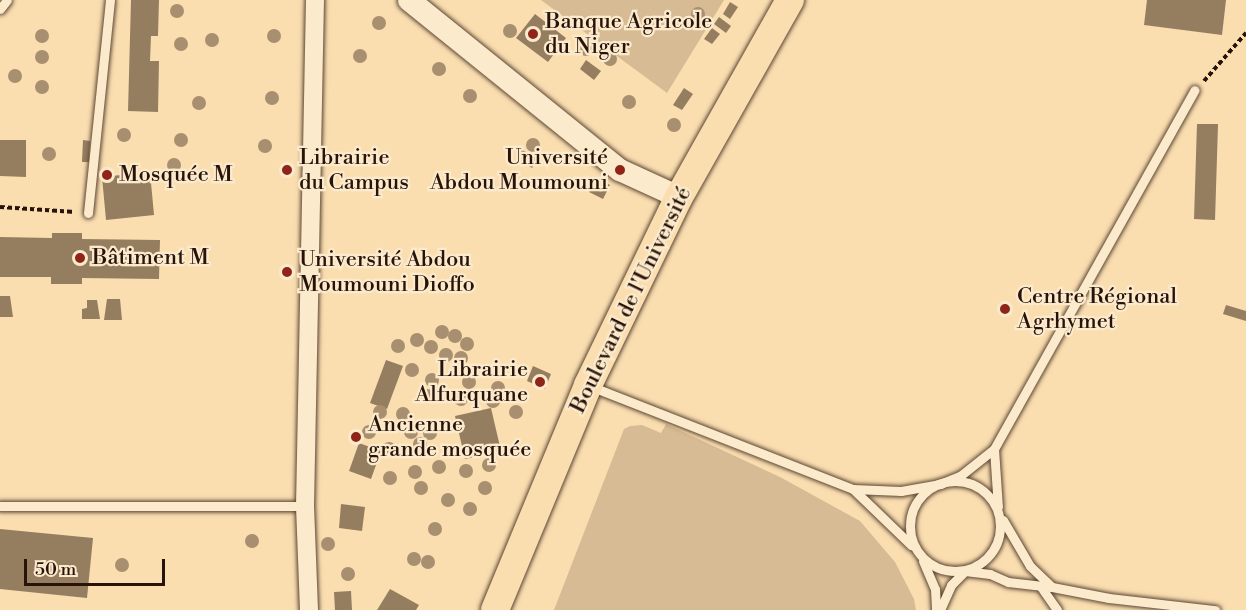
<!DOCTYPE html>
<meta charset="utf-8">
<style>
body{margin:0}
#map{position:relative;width:1246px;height:610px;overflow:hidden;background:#fadeb0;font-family:"Libre Bodoni",serif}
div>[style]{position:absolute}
.green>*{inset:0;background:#d6bb94}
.building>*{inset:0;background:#957d60}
.path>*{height:4px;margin-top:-2px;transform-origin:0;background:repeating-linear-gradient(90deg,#28130a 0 4.5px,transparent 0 7.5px)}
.roads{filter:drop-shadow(0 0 2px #5c4634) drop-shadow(0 0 2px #5c4634)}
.service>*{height:9px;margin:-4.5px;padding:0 4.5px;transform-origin:4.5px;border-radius:4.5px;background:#fceacc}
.service>.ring{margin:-4.5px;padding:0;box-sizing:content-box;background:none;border:9px solid #fceacc;border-radius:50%}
.minor>*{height:18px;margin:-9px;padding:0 9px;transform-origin:9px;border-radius:9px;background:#fceacc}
.tertiary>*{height:22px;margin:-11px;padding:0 11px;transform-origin:11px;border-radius:11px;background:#fceacc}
.primary>*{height:28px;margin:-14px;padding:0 14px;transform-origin:14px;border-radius:14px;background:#fadeb0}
.trees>*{width:14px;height:14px;margin:-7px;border-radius:50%;background:#a88f6f}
.dots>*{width:16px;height:16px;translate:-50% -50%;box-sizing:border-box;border:3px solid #fceacc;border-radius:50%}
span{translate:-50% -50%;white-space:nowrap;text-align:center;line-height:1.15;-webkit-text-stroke:4.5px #fceacc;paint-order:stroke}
.poi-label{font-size:22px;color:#28130a}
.left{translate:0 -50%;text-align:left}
.right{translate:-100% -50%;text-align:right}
.street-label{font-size:22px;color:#28130a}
.scale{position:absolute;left:24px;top:559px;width:141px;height:27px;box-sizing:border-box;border:3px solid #28130a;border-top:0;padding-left:8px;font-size:18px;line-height:21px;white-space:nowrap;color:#28130a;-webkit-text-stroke:4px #fceacc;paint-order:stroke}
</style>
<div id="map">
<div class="green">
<i style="clip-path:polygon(541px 0,724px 0,667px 93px)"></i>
<i style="clip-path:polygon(666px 424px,780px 477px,860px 521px,895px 562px,914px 599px,916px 610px,554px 610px,624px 429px,630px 426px,642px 425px,661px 433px)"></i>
</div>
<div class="building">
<i style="clip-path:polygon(131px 0,159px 0,158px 36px,151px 36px,150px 61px,159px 61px,158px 112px,128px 111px)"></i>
<i style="clip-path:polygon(1147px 0,1226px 0,1222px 35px,1144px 25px)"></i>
<i style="clip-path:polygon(730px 2px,738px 7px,730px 19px,723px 14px)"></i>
<i style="clip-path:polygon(535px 14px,566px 38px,548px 62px,516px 38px)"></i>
<i style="clip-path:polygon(719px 17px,731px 26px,726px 33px,714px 24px)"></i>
<i style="clip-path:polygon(712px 28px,720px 34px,712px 44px,704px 39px)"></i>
<i style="clip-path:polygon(586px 60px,601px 71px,594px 80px,580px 69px)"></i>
<i style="clip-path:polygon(684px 88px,693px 94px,682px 110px,673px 105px)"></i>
<i style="clip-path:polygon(1197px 124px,1218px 124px,1215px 220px,1194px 219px)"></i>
<i style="clip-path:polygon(0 140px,26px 140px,26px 177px,0 176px)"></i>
<i style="clip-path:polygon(83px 140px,90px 141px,89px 162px,82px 162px)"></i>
<i style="clip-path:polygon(521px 149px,538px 159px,532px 168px,516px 157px)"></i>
<i style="clip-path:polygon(150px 172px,154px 215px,106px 220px,102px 177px)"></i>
<i style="clip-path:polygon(596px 178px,610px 185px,603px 199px,589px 192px)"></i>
<i style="clip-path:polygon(52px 233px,82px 233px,82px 239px,160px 240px,159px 279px,82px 278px,82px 284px,51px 284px,51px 277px,0 277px,0 237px,52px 238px)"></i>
<i style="clip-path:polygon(0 296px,10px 296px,13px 317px,0 317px)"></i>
<i style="clip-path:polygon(107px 299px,120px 299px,122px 320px,104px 320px)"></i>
<i style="clip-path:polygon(87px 300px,97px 300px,100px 319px,82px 319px,82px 309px,87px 308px)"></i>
<i style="clip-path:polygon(1226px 305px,1246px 311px,1246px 321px,1223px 314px)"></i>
<i style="clip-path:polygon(386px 360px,403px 366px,387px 409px,370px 403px)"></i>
<i style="clip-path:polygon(533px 366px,551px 374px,545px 389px,527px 381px)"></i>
<i style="clip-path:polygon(491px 408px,501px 451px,465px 459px,455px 416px)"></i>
<i style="clip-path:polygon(359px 443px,381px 451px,371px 479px,349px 471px)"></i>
<i style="clip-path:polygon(341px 504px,365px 507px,362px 531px,339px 528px)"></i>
<i style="clip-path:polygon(0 529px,93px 538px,87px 598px,0 589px)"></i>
<i style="clip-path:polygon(390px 589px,419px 605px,416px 610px,377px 610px)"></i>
<i style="clip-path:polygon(351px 591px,352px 610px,335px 610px,334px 592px)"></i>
</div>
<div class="path">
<i style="left:1204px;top:81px;width:64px;rotate:-48.8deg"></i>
<i style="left:0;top:207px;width:75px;rotate:3.8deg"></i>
</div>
<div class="roads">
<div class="service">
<i style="left:0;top:9px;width:11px;rotate:-52deg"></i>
<i style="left:88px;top:213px;width:214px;rotate:-84.1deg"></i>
<i style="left:590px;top:386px;width:282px;rotate:21.4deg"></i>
<i style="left:853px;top:489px;width:48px;rotate:2.4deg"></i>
<i style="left:901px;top:491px;width:40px;rotate:-10deg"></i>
<i style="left:940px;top:484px;width:22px;rotate:-22deg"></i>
<i style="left:960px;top:476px;width:43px;rotate:-38.5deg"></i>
<i style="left:994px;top:449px;width:411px;rotate:-60.8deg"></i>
<i style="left:994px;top:449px;width:58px;rotate:86.1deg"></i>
<i class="ring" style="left:910px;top:481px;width:81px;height:81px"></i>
<i style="left:853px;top:489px;width:81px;rotate:44deg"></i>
<i style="left:0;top:506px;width:305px"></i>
<i style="left:1003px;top:520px;width:53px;rotate:59.6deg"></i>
<i style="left:1030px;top:566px;width:30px;rotate:44deg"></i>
<i style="left:923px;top:561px;width:30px;rotate:67deg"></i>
<i style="left:935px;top:589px;width:21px;rotate:87deg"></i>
<i style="left:1041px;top:587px;width:28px;rotate:55deg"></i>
<i style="left:940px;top:610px;width:27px;rotate:-66deg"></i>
<i style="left:951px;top:585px;width:20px;rotate:-45deg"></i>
<i style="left:965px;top:571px;width:25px;rotate:7deg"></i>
<i style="left:990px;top:574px;width:20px;rotate:24deg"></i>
<i style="left:1008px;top:582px;width:44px;rotate:6.5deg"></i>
<i style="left:1052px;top:587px;width:58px;rotate:10.9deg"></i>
<i style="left:1109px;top:598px;width:107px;rotate:6.5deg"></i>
</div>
<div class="minor">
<i style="left:309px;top:610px;width:104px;rotate:-92.2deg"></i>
<i style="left:305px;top:506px;width:506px;rotate:-88.87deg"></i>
</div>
<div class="tertiary">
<i style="left:409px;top:0;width:271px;rotate:38.9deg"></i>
<i style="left:620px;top:170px;width:65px;rotate:24.6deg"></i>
</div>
<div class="primary">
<i style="left:495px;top:610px;width:243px;rotate:-67.5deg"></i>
<i style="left:588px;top:385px;width:209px;rotate:-64.2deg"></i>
<i style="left:679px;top:197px;width:226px;rotate:-60.6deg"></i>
</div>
</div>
<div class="trees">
<i style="left:177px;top:11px"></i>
<i style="left:698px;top:14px"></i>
<i style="left:379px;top:23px"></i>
<i style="left:510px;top:31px"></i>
<i style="left:42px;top:36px"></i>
<i style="left:274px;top:36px"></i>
<i style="left:212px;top:40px"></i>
<i style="left:181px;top:44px"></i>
<i style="left:586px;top:49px"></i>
<i style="left:360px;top:56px"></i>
<i style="left:42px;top:57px"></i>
<i style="left:610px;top:59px"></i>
<i style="left:439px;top:69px"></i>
<i style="left:15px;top:76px"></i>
<i style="left:42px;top:87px"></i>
<i style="left:470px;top:96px"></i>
<i style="left:272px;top:98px"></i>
<i style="left:629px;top:102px"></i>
<i style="left:199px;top:103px"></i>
<i style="left:674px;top:125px"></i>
<i style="left:124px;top:135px"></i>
<i style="left:181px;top:140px"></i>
<i style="left:533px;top:145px"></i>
<i style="left:265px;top:146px"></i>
<i style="left:49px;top:154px"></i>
<i style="left:174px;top:165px"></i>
<i style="left:442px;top:332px"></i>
<i style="left:455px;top:336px"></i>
<i style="left:417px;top:340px"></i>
<i style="left:467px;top:344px"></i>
<i style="left:398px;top:346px"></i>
<i style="left:431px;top:347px"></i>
<i style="left:446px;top:355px"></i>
<i style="left:461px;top:358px"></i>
<i style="left:412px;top:370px"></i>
<i style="left:432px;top:380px"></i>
<i style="left:469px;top:382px"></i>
<i style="left:498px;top:388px"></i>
<i style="left:427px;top:396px"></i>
<i style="left:461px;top:399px"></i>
<i style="left:493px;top:401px"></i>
<i style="left:380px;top:412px"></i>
<i style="left:516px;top:412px"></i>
<i style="left:403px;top:414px"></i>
<i style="left:369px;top:432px"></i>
<i style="left:411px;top:432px"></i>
<i style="left:430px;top:433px"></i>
<i style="left:420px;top:444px"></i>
<i style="left:389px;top:449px"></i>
<i style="left:489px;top:465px"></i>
<i style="left:439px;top:467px"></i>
<i style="left:466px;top:471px"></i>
<i style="left:415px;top:472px"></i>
<i style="left:390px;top:478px"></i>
<i style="left:421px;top:488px"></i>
<i style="left:485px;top:488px"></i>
<i style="left:448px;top:500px"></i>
<i style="left:470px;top:509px"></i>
<i style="left:435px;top:529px"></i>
<i style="left:252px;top:541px"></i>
<i style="left:328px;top:544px"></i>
<i style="left:414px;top:559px"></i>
<i style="left:428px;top:562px"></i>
<i style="left:122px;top:565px"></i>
<i style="left:348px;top:574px"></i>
</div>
<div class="dots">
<i style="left:533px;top:34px;background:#8f2418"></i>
<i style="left:287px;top:170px;background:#8f2418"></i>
<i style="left:620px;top:170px;background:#8f2418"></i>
<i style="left:107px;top:175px;background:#8f2418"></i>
<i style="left:80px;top:258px;background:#8f2418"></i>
<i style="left:287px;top:272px;background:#8f2418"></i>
<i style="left:1005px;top:309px;background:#8f2418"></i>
<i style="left:540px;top:382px;background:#8f2418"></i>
<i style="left:356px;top:437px;background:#8f2418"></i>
</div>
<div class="poi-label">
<span class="left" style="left:545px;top:34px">Banque Agricole<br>du Niger</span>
<span class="left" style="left:299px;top:170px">Librairie<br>du Campus</span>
<span class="right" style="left:608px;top:170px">Université<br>Abdou Moumouni</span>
<span class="left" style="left:119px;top:175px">Mosquée M</span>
<span class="left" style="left:92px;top:258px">Bâtiment M</span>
<span class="left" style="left:299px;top:272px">Université Abdou<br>Moumouni Dioffo</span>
<span class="left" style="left:1017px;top:309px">Centre Régional<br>Agrhymet</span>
<span class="right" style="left:528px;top:382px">Librairie<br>Alfurquane</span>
<span class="left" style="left:368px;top:437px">Ancienne<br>grande mosquée</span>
</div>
<div class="street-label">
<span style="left:631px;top:300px;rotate:-64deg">Boulevard de l'Université</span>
</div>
<div class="scale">50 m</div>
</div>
